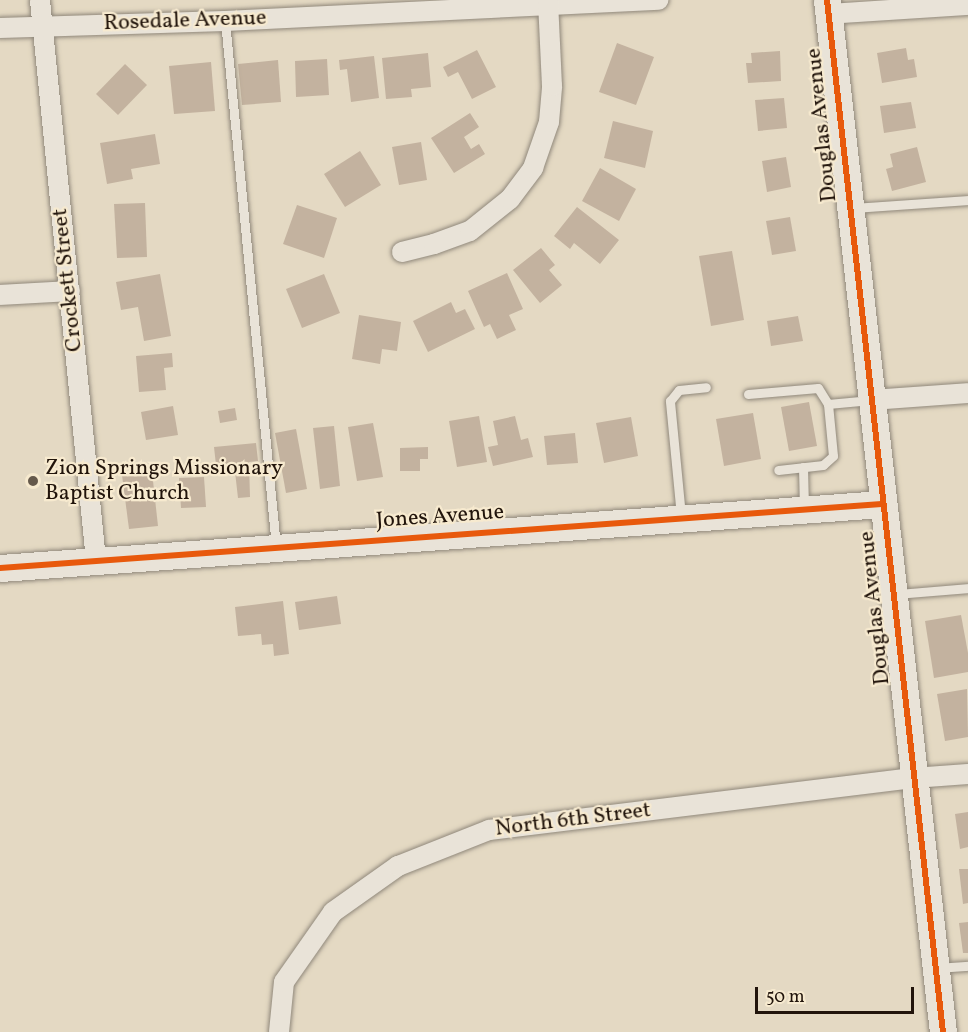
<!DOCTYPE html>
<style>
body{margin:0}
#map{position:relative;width:968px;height:1032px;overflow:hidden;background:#e4d9c3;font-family:Vollkorn,serif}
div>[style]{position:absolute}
.building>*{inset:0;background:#c3b29f}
.roads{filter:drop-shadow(0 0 2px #90887b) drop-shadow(0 0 2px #90887b)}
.lane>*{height:9px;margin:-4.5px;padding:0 4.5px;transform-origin:4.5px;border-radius:4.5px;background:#e9e3d8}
.street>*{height:20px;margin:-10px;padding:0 10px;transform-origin:10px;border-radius:10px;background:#e9e3d8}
.secondary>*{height:27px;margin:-13.5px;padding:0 13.5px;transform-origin:13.5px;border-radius:13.5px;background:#e9e3d8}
.cycleway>*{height:6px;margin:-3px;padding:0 3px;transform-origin:3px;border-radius:3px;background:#e8590c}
.dots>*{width:16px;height:16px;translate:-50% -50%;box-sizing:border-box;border:3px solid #f7eacf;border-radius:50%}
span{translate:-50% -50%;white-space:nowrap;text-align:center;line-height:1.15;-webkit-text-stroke:4.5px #f7eacf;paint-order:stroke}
.street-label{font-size:22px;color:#21140b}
.poi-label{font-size:22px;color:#21140b}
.left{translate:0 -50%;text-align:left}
.scale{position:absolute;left:755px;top:987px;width:159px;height:27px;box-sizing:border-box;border:3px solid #21140b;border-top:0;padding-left:8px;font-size:18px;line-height:21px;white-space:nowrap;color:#21140b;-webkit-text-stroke:4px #f7eacf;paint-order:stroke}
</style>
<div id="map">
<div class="building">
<i style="clip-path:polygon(617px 43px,654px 57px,636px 105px,599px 92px)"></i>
<i style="clip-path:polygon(906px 48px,908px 60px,914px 59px,917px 77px,882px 83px,877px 53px)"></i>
<i style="clip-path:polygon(477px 50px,496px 87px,472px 99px,458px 72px,448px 77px,443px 67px)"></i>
<i style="clip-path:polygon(780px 51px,781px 81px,748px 83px,746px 63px,752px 63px,751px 53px)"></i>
<i style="clip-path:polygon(428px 53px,431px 87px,411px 89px,412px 97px,386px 99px,382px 58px)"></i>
<i style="clip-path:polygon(374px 56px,379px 98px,351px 102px,347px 69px,340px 70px,339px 60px)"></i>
<i style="clip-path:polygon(327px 59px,329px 95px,296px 97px,295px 61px)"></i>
<i style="clip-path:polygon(278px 60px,281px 102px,242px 105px,238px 64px)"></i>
<i style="clip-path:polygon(211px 62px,215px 111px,174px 114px,169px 66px)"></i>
<i style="clip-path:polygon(125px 64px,147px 85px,118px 115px,96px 94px)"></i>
<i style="clip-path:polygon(784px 98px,787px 128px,758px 131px,755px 100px)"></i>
<i style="clip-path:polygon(911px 102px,916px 128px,884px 133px,880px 106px)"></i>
<i style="clip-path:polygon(470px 113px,479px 127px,464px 137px,471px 149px,479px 144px,485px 154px,454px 173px,431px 138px)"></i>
<i style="clip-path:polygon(613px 121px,653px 131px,645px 168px,604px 158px)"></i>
<i style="clip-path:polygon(155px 134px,160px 164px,131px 169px,133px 179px,107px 184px,100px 143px)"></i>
<i style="clip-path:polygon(421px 142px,427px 180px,399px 185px,392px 147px)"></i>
<i style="clip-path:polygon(917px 147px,926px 182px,892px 191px,886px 169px,893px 167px,890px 154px)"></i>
<i style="clip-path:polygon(360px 151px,381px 185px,345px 207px,324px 174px)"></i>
<i style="clip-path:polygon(786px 157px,791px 187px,767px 192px,762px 161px)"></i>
<i style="clip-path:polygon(600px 168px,636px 189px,619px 221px,582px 201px)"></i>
<i style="clip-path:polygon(145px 203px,147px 257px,117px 258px,114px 204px)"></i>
<i style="clip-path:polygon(297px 205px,337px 218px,324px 258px,283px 244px)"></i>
<i style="clip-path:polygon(577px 207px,619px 240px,600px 264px,574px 243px,570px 249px,554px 236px)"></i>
<i style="clip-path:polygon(790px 217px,796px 251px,772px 255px,766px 221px)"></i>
<i style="clip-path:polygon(541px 248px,555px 265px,549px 270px,562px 285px,540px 303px,513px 270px)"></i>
<i style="clip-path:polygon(732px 251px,744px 320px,711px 326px,699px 256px)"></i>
<i style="clip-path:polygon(507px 273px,523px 309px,509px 315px,516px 330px,497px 339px,490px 324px,484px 327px,468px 291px)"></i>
<i style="clip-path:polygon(160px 274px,171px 336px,144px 341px,138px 307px,121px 310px,116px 282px)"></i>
<i style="clip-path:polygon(324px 274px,340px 313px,302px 328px,286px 289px)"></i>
<i style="clip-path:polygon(451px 302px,456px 313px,465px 309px,475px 329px,428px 352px,413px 321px)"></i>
<i style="clip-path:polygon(359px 315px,401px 322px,397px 351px,382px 349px,380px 364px,352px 359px)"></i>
<i style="clip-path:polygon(798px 316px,803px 341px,771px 346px,767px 321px)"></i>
<i style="clip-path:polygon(172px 353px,173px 367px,164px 368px,166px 390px,139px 392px,136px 356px)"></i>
<i style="clip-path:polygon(809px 402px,817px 446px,789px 451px,781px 407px)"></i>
<i style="clip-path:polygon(173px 406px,178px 435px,146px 440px,141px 412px)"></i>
<i style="clip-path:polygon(235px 408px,237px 420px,220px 423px,218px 411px)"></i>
<i style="clip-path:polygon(753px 413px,761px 459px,724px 466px,716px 419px)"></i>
<i style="clip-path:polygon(479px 416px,487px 462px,457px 467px,449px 421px)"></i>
<i style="clip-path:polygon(515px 416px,521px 440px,528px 438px,533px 457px,493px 466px,488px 447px,498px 445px,493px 421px)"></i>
<i style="clip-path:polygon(631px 417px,638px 456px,604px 463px,596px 423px)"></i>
<i style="clip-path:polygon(373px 423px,383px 477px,357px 481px,348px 427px)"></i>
<i style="clip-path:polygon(334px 426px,340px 486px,320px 489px,313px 428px)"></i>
<i style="clip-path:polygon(296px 429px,307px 489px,286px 493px,275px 433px)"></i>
<i style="clip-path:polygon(575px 433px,578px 463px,547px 465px,544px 436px)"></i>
<i style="clip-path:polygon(256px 443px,258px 461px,249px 462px,250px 497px,238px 498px,234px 463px,216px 465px,214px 447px)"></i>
<i style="clip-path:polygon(428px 447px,428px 459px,420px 459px,420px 471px,400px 471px,400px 448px)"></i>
<i style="clip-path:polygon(152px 472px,158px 526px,129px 529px,122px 475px)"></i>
<i style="clip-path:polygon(204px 477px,206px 507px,181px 508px,179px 478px)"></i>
<i style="clip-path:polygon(337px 596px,341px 624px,299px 630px,295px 602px)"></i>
<i style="clip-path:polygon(283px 601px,289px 654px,274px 656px,273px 644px,262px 645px,261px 634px,238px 636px,235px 607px)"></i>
<i style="clip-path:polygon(961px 615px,968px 653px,968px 672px,934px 678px,925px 621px)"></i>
<i style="clip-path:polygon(967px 689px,968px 737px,945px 741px,937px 694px)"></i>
<i style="clip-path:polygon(968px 812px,968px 847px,960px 849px,955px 814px)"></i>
<i style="clip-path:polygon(959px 869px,968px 869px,968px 903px,963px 904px)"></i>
<i style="clip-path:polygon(968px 922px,968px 953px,963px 953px,959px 923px)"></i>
</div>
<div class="roads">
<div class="lane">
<i style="left:225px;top:21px;width:528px;rotate:84.46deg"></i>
<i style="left:854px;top:208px;width:114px;rotate:-4deg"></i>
<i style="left:748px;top:394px;width:70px;rotate:-4.9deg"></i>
<i style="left:818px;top:388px;width:19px;rotate:58deg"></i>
<i style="left:828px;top:404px;width:52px;rotate:84.5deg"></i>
<i style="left:833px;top:456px;width:13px;rotate:138deg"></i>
<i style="left:823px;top:465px;width:45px;rotate:173.7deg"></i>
<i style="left:828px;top:404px;width:43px;rotate:-5.3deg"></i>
<i style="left:803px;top:467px;width:40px;rotate:88.6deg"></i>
<i style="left:681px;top:516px;width:116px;rotate:-95.5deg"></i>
<i style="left:670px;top:401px;width:14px;rotate:-51deg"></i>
<i style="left:679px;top:390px;width:27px;rotate:-6deg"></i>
<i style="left:897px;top:594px;width:71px;rotate:-4.8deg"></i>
<i style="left:937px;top:968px;width:31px;rotate:-4deg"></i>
</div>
<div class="street">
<i style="left:40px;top:0;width:563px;rotate:84.29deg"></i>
<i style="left:828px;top:14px;width:140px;rotate:-3.7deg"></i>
<i style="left:0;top:28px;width:225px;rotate:-1.8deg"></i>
<i style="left:225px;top:21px;width:434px;rotate:-2.8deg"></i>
<i style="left:402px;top:252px;width:33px;rotate:-14deg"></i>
<i style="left:434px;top:244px;width:38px;rotate:-20deg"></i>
<i style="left:470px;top:231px;width:51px;rotate:-38.7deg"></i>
<i style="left:510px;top:199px;width:39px;rotate:-53deg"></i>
<i style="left:533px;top:168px;width:49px;rotate:-70.8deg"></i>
<i style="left:549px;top:122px;width:36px;rotate:-85deg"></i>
<i style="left:552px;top:86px;width:86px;rotate:-92.7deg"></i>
<i style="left:0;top:295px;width:70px;rotate:-3.3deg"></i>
<i style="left:871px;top:400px;width:97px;rotate:-4.1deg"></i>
<i style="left:279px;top:1032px;width:50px;rotate:-84.3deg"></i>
<i style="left:284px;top:982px;width:85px;rotate:-55deg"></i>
<i style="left:333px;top:912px;width:80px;rotate:-35.3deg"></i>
<i style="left:398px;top:866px;width:98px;rotate:-21.6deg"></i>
<i style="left:489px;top:830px;width:427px;rotate:-7deg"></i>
<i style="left:913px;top:778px;width:55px;rotate:-4.2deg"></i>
</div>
<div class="secondary">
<i style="left:827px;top:0;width:1038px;rotate:83.59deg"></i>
<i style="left:0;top:568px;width:884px;rotate:-4.15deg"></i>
</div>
</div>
<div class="cycleway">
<i style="left:827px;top:0;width:1038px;rotate:83.59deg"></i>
<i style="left:0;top:568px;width:884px;rotate:-4.15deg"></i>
</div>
<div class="dots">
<i style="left:33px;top:481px;background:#65594b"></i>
</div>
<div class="street-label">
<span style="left:185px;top:21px;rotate:-2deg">Rosedale Avenue</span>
<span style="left:822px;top:125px;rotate:-96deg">Douglas Avenue</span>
<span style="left:68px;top:280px;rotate:-96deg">Crockett Street</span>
<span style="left:440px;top:517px;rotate:-4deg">Jones Avenue</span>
<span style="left:875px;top:608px;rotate:-96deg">Douglas Avenue</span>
<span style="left:573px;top:820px;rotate:-7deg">North 6th Street</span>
</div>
<div class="poi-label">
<span class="left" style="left:45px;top:481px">Zion Springs Missionary<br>Baptist Church</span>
</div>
<div class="scale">50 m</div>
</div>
